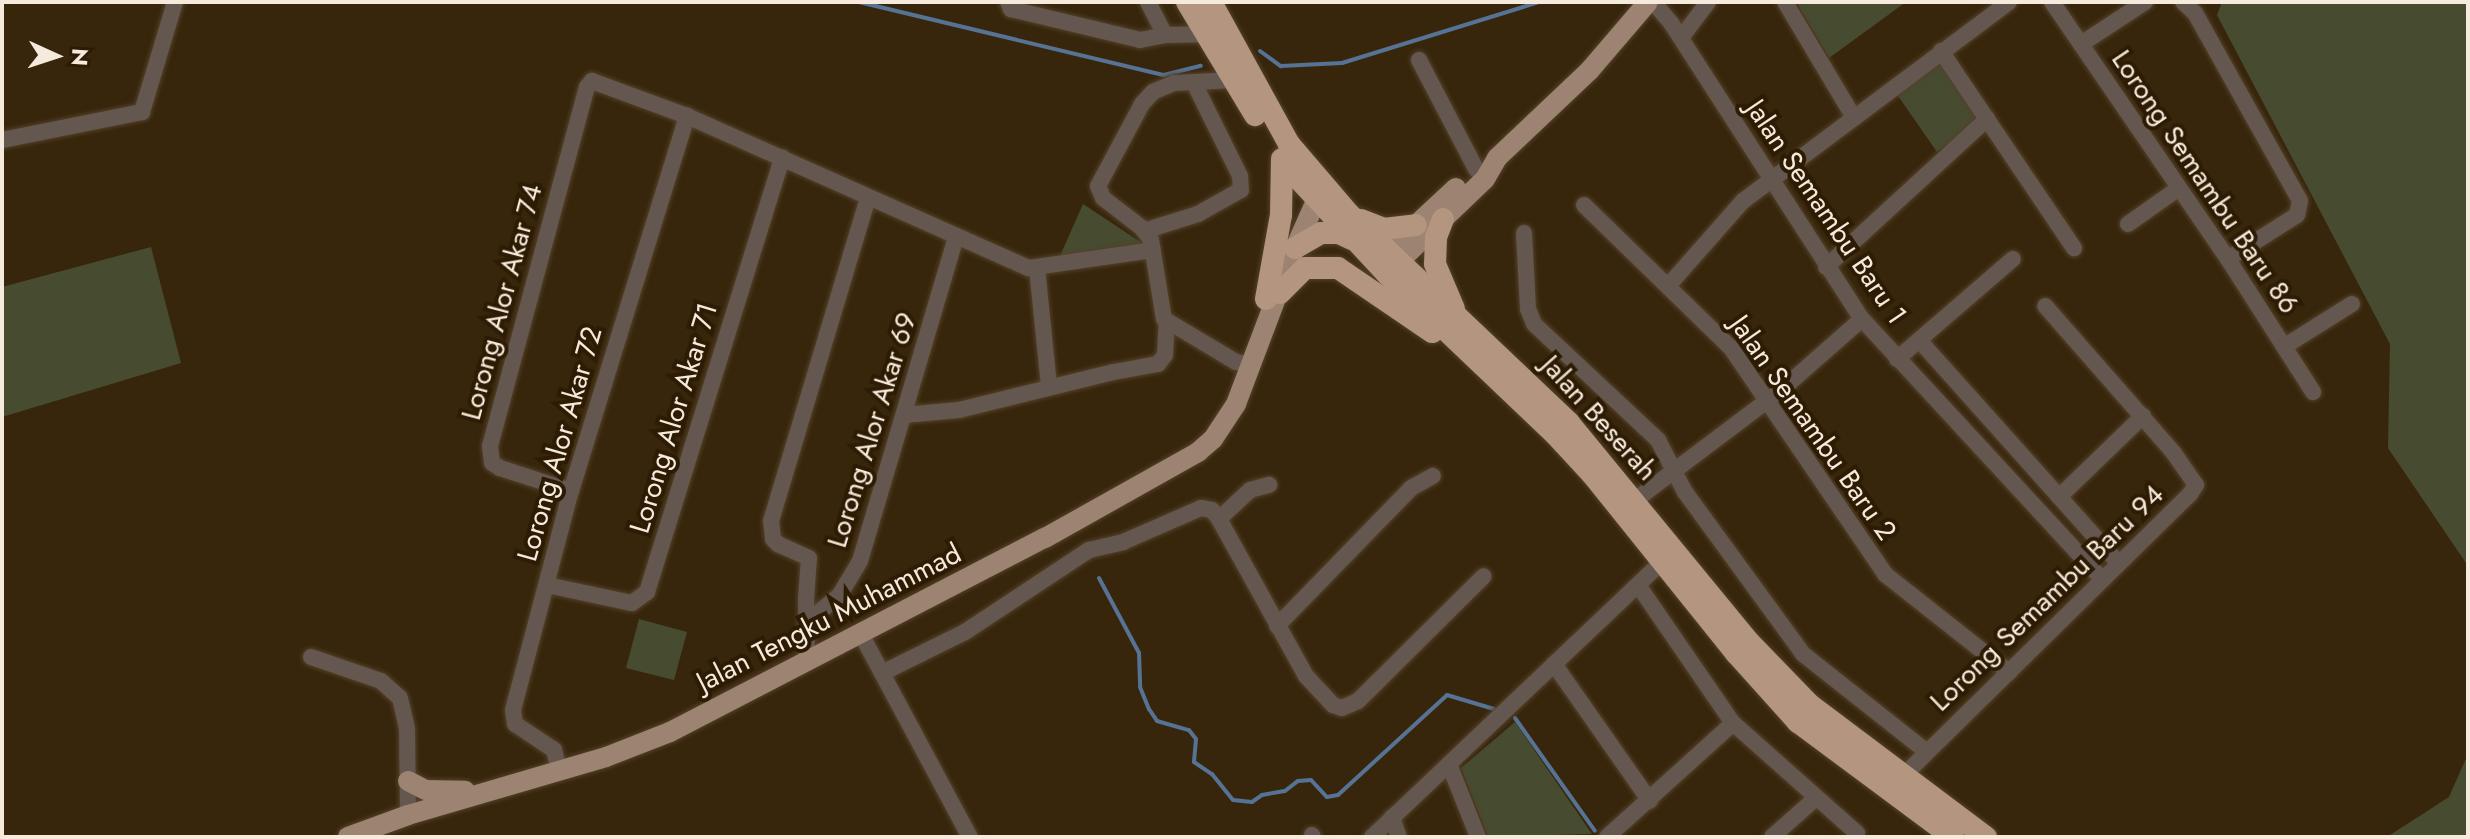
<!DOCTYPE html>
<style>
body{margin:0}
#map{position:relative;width:2470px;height:839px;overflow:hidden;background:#38260c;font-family:Jost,sans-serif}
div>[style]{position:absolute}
.green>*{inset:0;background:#474c31}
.stream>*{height:4px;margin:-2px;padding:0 2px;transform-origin:2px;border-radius:2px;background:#567395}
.roads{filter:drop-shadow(0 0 2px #534129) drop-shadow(0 0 2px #534129)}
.minor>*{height:16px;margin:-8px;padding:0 8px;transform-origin:8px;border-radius:8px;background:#64574f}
.major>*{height:20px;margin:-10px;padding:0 10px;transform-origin:10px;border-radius:10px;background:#9c8372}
.highway>*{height:22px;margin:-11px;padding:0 11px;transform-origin:11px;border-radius:11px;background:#b39580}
span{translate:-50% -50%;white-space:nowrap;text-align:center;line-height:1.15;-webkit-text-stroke:8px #2d1c03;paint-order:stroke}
.street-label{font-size:28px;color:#f6eadc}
.frame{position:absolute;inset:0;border:4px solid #f6eadc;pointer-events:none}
.north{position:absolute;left:16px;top:16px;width:80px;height:80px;-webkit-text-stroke:6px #2d1c03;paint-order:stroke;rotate:93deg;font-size:22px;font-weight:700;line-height:32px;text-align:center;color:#f6eadc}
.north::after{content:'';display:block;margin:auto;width:28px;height:36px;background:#f6eadc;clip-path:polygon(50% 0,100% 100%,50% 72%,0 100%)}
</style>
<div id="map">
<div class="green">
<i style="clip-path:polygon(1796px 2px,1906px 2px,1829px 58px)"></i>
<i style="clip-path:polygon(2222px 2px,2468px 2px,2468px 566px,2388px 448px,2390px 344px,2217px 15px)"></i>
<i style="clip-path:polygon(1942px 61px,1983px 119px,1937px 152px,1896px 93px)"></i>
<i style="clip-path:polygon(1083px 204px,1139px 241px,1145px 246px,1060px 256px)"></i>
<i style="clip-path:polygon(151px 247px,181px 363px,2px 417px,2px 287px)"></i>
<i style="clip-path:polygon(639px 619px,687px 632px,674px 680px,626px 668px)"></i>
<i style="clip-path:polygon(1515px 722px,1592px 834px,1488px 837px,1461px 768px)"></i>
<i style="clip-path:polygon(2468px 754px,2468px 837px,2387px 837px,2449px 797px)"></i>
</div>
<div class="stream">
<i style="left:859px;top:2px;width:314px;rotate:13.5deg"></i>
<i style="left:1164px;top:75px;width:38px;rotate:-14deg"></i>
<i style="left:1260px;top:51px;width:26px;rotate:36deg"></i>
<i style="left:1281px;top:66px;width:61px;rotate:-2.8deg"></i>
<i style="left:1342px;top:63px;width:206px;rotate:-17.2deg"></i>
<i style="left:1099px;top:578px;width:85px;rotate:61.9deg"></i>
<i style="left:1139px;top:653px;width:34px;rotate:88deg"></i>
<i style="left:1140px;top:687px;width:24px;rotate:68deg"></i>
<i style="left:1149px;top:709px;width:14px;rotate:56deg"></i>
<i style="left:1157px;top:721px;width:33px;rotate:16deg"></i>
<i style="left:1189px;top:730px;width:11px;rotate:52deg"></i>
<i style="left:1196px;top:739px;width:23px;rotate:95deg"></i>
<i style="left:1194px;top:762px;width:22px;rotate:34deg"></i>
<i style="left:1212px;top:774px;width:33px;rotate:51deg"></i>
<i style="left:1233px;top:800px;width:19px;rotate:6deg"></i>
<i style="left:1252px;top:802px;width:12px;rotate:-35deg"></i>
<i style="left:1262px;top:795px;width:23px;rotate:-10deg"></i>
<i style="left:1285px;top:791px;width:16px;rotate:-38deg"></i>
<i style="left:1298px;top:781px;width:13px;rotate:-4deg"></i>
<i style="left:1311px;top:780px;width:23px;rotate:47deg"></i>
<i style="left:1327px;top:797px;width:11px;rotate:-10deg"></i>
<i style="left:1338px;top:795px;width:148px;rotate:-42.5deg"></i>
<i style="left:1447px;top:695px;width:49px;rotate:16.6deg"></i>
<i style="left:1515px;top:718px;width:138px;rotate:54.7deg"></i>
</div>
<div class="roads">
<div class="minor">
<i style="left:1008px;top:2px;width:8px;rotate:67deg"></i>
<i style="left:1011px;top:9px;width:133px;rotate:13.5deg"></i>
<i style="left:1140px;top:40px;width:25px;rotate:-11deg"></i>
<i style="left:1165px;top:35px;width:39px;rotate:-1deg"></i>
<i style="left:1148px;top:2px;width:37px;rotate:63deg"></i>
<i style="left:1653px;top:2px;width:28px;rotate:49deg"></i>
<i style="left:1671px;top:23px;width:352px;rotate:57.2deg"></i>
<i style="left:1862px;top:319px;width:355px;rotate:47.3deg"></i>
<i style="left:1785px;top:2px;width:133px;rotate:59.2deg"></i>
<i style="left:2052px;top:2px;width:311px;rotate:55.6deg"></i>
<i style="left:2228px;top:259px;width:158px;rotate:57.4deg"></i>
<i style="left:2183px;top:2px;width:16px;rotate:43deg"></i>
<i style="left:2195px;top:13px;width:215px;rotate:60.8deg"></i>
<i style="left:2300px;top:201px;width:14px;rotate:102deg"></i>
<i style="left:2297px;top:215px;width:82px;rotate:147.5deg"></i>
<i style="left:1681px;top:38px;width:45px;rotate:-53.1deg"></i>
<i style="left:2081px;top:44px;width:77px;rotate:-33.3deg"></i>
<i style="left:1941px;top:51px;width:238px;rotate:56deg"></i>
<i style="left:1419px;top:60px;width:123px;rotate:62.4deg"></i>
<i style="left:1476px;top:169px;width:13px;rotate:48deg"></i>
<i style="left:1234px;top:80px;width:60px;rotate:177.1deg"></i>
<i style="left:1174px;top:83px;width:23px;rotate:157deg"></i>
<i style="left:1153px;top:92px;width:16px;rotate:133deg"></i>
<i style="left:1142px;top:104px;width:93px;rotate:118.2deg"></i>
<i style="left:1098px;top:186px;width:13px;rotate:67deg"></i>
<i style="left:1103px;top:198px;width:49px;rotate:37.6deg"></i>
<i style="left:1142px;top:228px;width:15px;rotate:53deg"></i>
<i style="left:1151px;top:240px;width:80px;rotate:80.7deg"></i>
<i style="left:1164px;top:319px;width:84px;rotate:30.8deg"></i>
<i style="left:1236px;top:362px;width:15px;rotate:11deg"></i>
<i style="left:2px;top:140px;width:143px;rotate:-11.3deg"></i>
<i style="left:142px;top:112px;width:115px;rotate:-73.3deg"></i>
<i style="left:1584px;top:205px;width:205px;rotate:44.2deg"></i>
<i style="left:1731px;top:348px;width:275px;rotate:55.7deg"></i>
<i style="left:1886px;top:575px;width:157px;rotate:38.3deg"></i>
<i style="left:2128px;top:224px;width:62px;rotate:-35.2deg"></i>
<i style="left:1144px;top:231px;width:57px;rotate:-17.5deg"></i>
<i style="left:1198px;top:214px;width:49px;rotate:-29.2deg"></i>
<i style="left:1241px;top:190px;width:14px;rotate:-94deg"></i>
<i style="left:1240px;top:176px;width:102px;rotate:-116.3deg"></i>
<i style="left:1524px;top:233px;width:76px;rotate:87deg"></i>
<i style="left:1528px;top:309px;width:16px;rotate:68deg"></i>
<i style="left:1534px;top:324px;width:170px;rotate:43.1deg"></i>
<i style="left:1658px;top:440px;width:59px;rotate:62.6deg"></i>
<i style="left:1685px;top:492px;width:200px;rotate:53.9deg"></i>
<i style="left:1803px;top:654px;width:158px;rotate:38.3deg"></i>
<i style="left:1826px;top:267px;width:219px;rotate:-42.6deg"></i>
<i style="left:1037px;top:268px;width:120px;rotate:84.2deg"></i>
<i style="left:1668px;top:286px;width:113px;rotate:-48.6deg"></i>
<i style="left:1743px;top:201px;width:332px;rotate:-36.8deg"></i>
<i style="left:1919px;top:340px;width:300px;rotate:48.2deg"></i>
<i style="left:2285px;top:346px;width:79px;rotate:-32.1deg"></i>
<i style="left:1897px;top:359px;width:153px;rotate:-40.8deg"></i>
<i style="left:904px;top:415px;width:55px;rotate:-5.2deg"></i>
<i style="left:959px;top:410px;width:160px;rotate:-13.8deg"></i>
<i style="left:1114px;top:372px;width:45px;rotate:-10.3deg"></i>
<i style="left:1158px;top:364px;width:11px;rotate:-52deg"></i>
<i style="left:1165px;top:355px;width:33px;rotate:-87deg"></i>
<i style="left:571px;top:491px;width:75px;rotate:-162.1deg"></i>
<i style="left:500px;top:468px;width:9px;rotate:-148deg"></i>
<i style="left:492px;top:463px;width:17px;rotate:-97deg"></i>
<i style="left:490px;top:446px;width:372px;rotate:-74.9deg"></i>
<i style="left:587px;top:87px;width:8px;rotate:-50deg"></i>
<i style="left:592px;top:81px;width:101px;rotate:20.2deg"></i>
<i style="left:687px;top:116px;width:374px;rotate:24deg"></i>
<i style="left:1029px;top:268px;width:125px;rotate:-8.3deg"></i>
<i style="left:2059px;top:497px;width:117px;rotate:-44deg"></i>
<i style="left:1634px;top:501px;width:183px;rotate:-37deg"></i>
<i style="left:1780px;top:391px;width:109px;rotate:-41.3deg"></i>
<i style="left:1219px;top:519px;width:42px;rotate:-43.1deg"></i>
<i style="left:1250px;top:490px;width:20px;rotate:-15deg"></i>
<i style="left:547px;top:585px;width:87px;rotate:12deg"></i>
<i style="left:632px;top:603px;width:19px;rotate:-36deg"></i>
<i style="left:647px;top:592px;width:455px;rotate:-72.7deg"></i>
<i style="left:1638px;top:585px;width:168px;rotate:55.5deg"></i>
<i style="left:1733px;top:723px;width:166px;rotate:41.6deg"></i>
<i style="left:808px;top:621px;width:40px;rotate:-39deg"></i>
<i style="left:839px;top:596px;width:41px;rotate:-59deg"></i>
<i style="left:860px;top:561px;width:339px;rotate:-73.5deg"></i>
<i style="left:1277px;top:626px;width:192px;rotate:-45.8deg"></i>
<i style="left:1411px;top:488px;width:25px;rotate:-29deg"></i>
<i style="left:861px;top:634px;width:230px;rotate:61.8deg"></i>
<i style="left:311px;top:657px;width:74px;rotate:18.9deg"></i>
<i style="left:381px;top:681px;width:25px;rotate:42deg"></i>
<i style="left:400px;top:698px;width:32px;rotate:77deg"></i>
<i style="left:407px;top:729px;width:86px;rotate:89.3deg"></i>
<i style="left:807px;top:663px;width:64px;rotate:-90.9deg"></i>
<i style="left:806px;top:599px;width:41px;rotate:-85.8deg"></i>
<i style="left:809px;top:558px;width:34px;rotate:-156deg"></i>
<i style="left:778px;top:544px;width:7px;rotate:-135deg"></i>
<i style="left:773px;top:539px;width:18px;rotate:-96deg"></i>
<i style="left:771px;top:521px;width:338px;rotate:-73.3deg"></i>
<i style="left:1554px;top:664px;width:167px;rotate:55deg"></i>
<i style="left:882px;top:673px;width:93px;rotate:-26.3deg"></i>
<i style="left:965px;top:632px;width:149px;rotate:-33.5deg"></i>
<i style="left:1089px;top:550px;width:35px;rotate:-13deg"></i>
<i style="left:1123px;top:542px;width:85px;rotate:-23.6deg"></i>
<i style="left:1201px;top:508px;width:11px;rotate:10deg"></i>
<i style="left:1212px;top:510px;width:11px;rotate:52deg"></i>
<i style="left:1219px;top:519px;width:179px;rotate:61deg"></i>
<i style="left:1306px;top:676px;width:40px;rotate:47deg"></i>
<i style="left:1333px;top:705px;width:9px;rotate:18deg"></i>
<i style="left:1342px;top:708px;width:17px;rotate:-24deg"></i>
<i style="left:1358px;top:701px;width:177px;rotate:-44.8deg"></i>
<i style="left:1449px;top:764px;width:79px;rotate:68.3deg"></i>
<i style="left:559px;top:771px;width:22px;rotate:-103deg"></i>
<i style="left:554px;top:750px;width:47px;rotate:-146.3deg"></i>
<i style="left:515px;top:724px;width:14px;rotate:-98deg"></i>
<i style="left:513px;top:710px;width:227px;rotate:-75.2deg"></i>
<i style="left:571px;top:491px;width:393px;rotate:-72.8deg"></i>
<i style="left:1902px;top:777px;width:404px;rotate:-44.5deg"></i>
<i style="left:2190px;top:494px;width:11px;rotate:-56deg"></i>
<i style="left:2196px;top:485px;width:40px;rotate:-124.9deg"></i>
<i style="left:2173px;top:452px;width:194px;rotate:-131.2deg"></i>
<i style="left:1392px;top:817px;width:21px;rotate:71deg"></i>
<i style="left:1312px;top:835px;width:2px;rotate:63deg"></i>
<i style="left:1372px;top:837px;width:400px;rotate:-43.5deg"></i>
<i style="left:1607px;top:837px;width:170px;rotate:-42.1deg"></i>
<i style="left:1772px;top:837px;width:59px;rotate:-41.6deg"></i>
</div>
<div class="major">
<i style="left:1376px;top:262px;width:109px;rotate:-42.8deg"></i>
<i style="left:1388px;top:272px;width:134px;rotate:-43.8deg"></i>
<i style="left:1485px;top:179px;width:24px;rotate:-60deg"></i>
<i style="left:1497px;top:158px;width:128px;rotate:-43.4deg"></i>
<i style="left:1590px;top:70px;width:89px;rotate:-49.5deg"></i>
<i style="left:408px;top:781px;width:20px;rotate:27deg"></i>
<i style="left:426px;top:790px;width:39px;rotate:1deg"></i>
<i style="left:348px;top:837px;width:64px;rotate:-20.1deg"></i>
<i style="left:408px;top:815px;width:206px;rotate:-16.3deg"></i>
<i style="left:606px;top:757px;width:69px;rotate:-21.3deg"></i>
<i style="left:670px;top:732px;width:422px;rotate:-27.4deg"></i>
<i style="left:1045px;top:538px;width:176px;rotate:-29.3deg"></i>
<i style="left:1198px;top:452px;width:20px;rotate:-41deg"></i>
<i style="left:1213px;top:439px;width:42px;rotate:-56.7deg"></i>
<i style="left:1236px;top:404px;width:167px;rotate:-69.3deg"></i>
<i style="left:1295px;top:248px;width:51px;rotate:-65.9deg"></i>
<i style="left:1316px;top:201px;width:16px;rotate:-47deg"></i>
</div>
<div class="highway">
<i style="left:1187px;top:2px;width:132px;rotate:59deg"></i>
<i style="left:1211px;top:2px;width:162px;rotate:61.2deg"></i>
<i style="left:1289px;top:144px;width:92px;rotate:49.4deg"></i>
<i style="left:1349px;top:214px;width:303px;rotate:43.5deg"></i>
<i style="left:1569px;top:423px;width:283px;rotate:50.6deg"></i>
<i style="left:1749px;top:642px;width:88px;rotate:45.9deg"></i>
<i style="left:1810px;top:705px;width:220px;rotate:36.9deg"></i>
<i style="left:1294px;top:174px;width:137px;rotate:47.1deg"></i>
<i style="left:1387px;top:274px;width:233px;rotate:43.6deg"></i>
<i style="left:1556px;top:435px;width:53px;rotate:47.3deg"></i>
<i style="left:1592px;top:474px;width:230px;rotate:51.2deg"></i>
<i style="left:1736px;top:653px;width:93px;rotate:48.1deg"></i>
<i style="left:1798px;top:722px;width:193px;rotate:36.6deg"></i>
<i style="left:1443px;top:219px;width:19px;rotate:111deg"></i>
<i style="left:1436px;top:237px;width:27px;rotate:92deg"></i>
<i style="left:1435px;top:264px;width:49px;rotate:67.1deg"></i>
<i style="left:1361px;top:220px;width:25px;rotate:21deg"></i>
<i style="left:1384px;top:229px;width:32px;rotate:-7deg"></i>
<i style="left:1295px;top:248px;width:30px;rotate:-30deg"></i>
<i style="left:1321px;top:233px;width:18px"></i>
<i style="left:1339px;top:233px;width:14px;rotate:25deg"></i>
<i style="left:1280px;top:293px;width:35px;rotate:-45deg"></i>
<i style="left:1305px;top:268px;width:33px"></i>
<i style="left:1338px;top:268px;width:114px;rotate:34.2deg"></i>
<i style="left:1266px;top:299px;width:85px;rotate:-79.9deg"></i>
<i style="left:1281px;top:215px;width:56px;rotate:-89deg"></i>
</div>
</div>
<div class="street-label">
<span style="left:2205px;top:182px;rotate:56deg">Lorong Semambu Baru 86</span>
<span style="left:1826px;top:212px;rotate:56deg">Jalan Semambu Baru 1</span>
<span style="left:502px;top:302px;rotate:-75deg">Lorong Alor Akar 74</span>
<span style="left:674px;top:418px;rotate:-73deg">Lorong Alor Akar 71</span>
<span style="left:1599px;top:418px;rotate:48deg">Jalan Beserah</span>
<span style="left:1813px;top:428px;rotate:55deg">Jalan Semambu Baru 2</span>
<span style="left:872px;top:430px;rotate:-73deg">Lorong Alor Akar 69</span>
<span style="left:560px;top:444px;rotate:-74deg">Lorong Alor Akar 72</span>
<span style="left:2047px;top:598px;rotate:-44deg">Lorong Semambu Baru 94</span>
<span style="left:829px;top:618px;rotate:-27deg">Jalan Tengku Muhammad</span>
</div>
<div class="frame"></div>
<div class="north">N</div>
</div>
